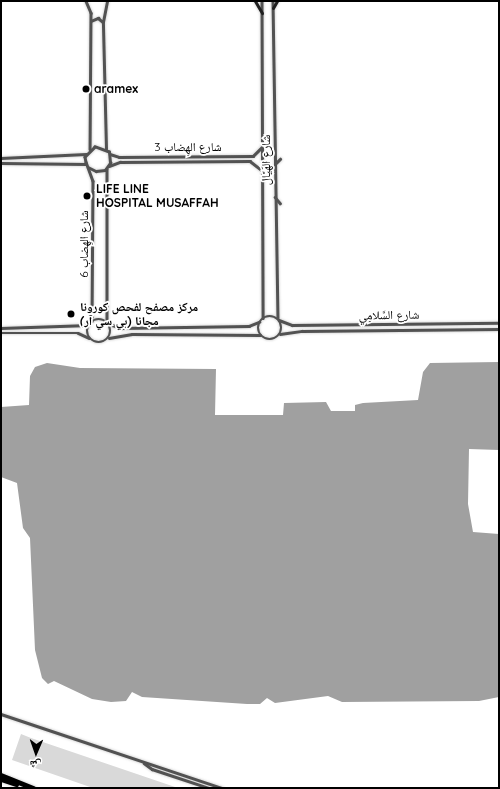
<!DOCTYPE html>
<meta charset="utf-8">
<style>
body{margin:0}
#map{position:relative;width:500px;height:789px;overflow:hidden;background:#fff;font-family:Quicksand,"Noto Naskh Arabic",sans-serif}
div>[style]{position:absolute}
.green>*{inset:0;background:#d9d9d9}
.water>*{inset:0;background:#a0a0a0}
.roads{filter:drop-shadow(0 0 1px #dbdbdb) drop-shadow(0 0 1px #dbdbdb)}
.tertiary>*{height:2.5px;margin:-1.25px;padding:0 1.25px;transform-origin:1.25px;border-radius:1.25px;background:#525252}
.tertiary>.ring{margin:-1.25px;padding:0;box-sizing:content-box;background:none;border:2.5px solid #525252;border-radius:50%}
.secondary>*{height:3px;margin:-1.5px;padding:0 1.5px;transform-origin:1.5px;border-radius:1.5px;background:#1f1f1f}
.motorway>*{height:4.5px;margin:-2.25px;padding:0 2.25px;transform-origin:2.25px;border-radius:2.25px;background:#000}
.dots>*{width:11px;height:11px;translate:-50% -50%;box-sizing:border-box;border:2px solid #fff;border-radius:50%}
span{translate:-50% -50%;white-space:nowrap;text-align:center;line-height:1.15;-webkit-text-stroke:3.5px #fff;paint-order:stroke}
.poi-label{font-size:12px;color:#000;font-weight:700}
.left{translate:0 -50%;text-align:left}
.street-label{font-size:12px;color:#000}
.frame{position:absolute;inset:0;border:2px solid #000;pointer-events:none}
.north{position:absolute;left:16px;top:733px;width:40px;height:40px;-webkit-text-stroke:3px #fff;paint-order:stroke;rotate:182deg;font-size:11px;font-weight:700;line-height:16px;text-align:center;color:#000}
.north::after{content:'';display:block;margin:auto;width:14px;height:18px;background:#000;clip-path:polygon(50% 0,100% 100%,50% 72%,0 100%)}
</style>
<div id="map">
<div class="green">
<i style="clip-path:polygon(21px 734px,31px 738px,178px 788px,93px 788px,12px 760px)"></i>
</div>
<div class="water">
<i style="clip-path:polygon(499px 362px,499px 450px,469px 449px,468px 504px,473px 532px,499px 534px,499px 697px,479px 701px,342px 702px,328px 696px,275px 703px,267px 698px,260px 704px,247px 704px,142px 697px,132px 692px,126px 701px,111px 702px,92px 699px,54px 681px,48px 684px,42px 678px,35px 650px,30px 538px,23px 528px,17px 483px,1px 477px,1px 407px,29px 405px,30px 376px,35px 367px,47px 363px,80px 368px,216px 369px,215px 415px,283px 415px,284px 403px,326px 402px,331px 411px,355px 411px,355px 405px,363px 403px,418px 400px,423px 372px,430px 363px)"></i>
</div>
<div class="roads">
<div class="tertiary">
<i style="left:86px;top:1px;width:13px;rotate:67deg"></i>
<i style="left:91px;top:13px;width:136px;rotate:90.4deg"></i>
<i style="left:262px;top:1px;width:317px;rotate:89.8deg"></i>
<i style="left:273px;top:1px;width:317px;rotate:89.1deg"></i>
<i style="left:91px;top:21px;width:8px;rotate:-23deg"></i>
<i style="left:98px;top:18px;width:6px;rotate:39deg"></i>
<i style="left:106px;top:149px;width:127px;rotate:-91.4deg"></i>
<i style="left:103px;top:22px;width:21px;rotate:-79deg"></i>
<i style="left:110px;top:154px;width:9px;rotate:18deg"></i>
<i style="left:119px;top:157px;width:134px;rotate:-0.4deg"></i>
<i style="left:253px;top:156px;width:13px;rotate:-45deg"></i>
<i style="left:1px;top:158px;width:85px;rotate:-2.7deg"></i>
<i style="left:1px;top:163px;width:85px;rotate:0.7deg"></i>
<i style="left:275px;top:164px;width:7px;rotate:-45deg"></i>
<i style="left:109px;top:166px;width:12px;rotate:-20deg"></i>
<i style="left:120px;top:162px;width:130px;rotate:-0.4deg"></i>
<i style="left:250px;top:161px;width:16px;rotate:38deg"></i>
<i style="left:88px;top:167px;width:9px;rotate:27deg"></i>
<i style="left:96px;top:171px;width:9px;rotate:-6deg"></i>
<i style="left:105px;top:170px;width:9px;rotate:-54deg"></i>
<i style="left:110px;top:163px;width:11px;rotate:-95deg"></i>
<i style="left:109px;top:152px;width:15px;rotate:-160deg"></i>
<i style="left:95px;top:147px;width:14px;rotate:135deg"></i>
<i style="left:85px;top:157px;width:5px;rotate:79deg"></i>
<i style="left:86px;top:162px;width:20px;rotate:70deg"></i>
<i style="left:93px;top:181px;width:140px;rotate:90.4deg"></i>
<i style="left:107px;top:169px;width:153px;rotate:90deg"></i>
<i style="left:275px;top:197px;width:8px;rotate:50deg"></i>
<i class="ring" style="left:258px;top:316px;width:21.5px;height:21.5px"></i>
<i class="ring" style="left:87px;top:319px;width:21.5px;height:21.5px"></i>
<i style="left:279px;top:320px;width:14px;rotate:21deg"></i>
<i style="left:292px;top:325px;width:207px;rotate:-0.6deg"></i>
<i style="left:109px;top:324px;width:13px;rotate:18deg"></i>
<i style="left:121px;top:328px;width:128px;rotate:-0.9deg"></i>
<i style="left:249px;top:326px;width:11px;rotate:-22deg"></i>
<i style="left:1px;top:328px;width:88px;rotate:-2deg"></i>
<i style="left:1px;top:333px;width:77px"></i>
<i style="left:78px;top:333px;width:12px;rotate:24deg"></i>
<i style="left:280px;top:334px;width:22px;rotate:-8deg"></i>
<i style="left:302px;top:331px;width:197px;rotate:-0.6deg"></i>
<i style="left:109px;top:338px;width:23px;rotate:-10deg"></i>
<i style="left:132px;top:334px;width:128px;rotate:0.4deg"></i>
<i style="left:1px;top:714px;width:233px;rotate:18.5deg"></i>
<i style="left:144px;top:763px;width:10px;rotate:37deg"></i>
<i style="left:152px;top:769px;width:60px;rotate:18.4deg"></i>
</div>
<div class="secondary">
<i style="left:255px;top:1px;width:14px;rotate:60deg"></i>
<i style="left:273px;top:8px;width:8px;rotate:-60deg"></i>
</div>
<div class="motorway">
<i style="left:1px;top:775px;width:35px;rotate:22deg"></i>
<i style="left:1px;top:779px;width:16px;rotate:18deg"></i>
</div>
</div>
<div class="dots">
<i style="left:86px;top:89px;background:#000"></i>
<i style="left:87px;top:196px;background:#000"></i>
<i style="left:71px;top:314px;background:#000"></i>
</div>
<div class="poi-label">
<span class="left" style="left:94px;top:89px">aramex</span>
<span class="left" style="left:96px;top:196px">LIFE LINE<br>HOSPITAL MUSAFFAH</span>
<span class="left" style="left:80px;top:314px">مركز مصفح لفحص كورونا<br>(بي سي آر) مجانا</span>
</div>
<div class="street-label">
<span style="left:188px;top:147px">شارع الهِضاب 3</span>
<span style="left:266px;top:160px;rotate:-90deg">شارع الهَيَّال</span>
<span style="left:84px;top:244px;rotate:-90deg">شارع الهِضاب 6</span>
<span style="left:389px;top:315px;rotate:-1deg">شارع السَّلامِي</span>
</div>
<div class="frame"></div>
<div class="north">ش</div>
</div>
